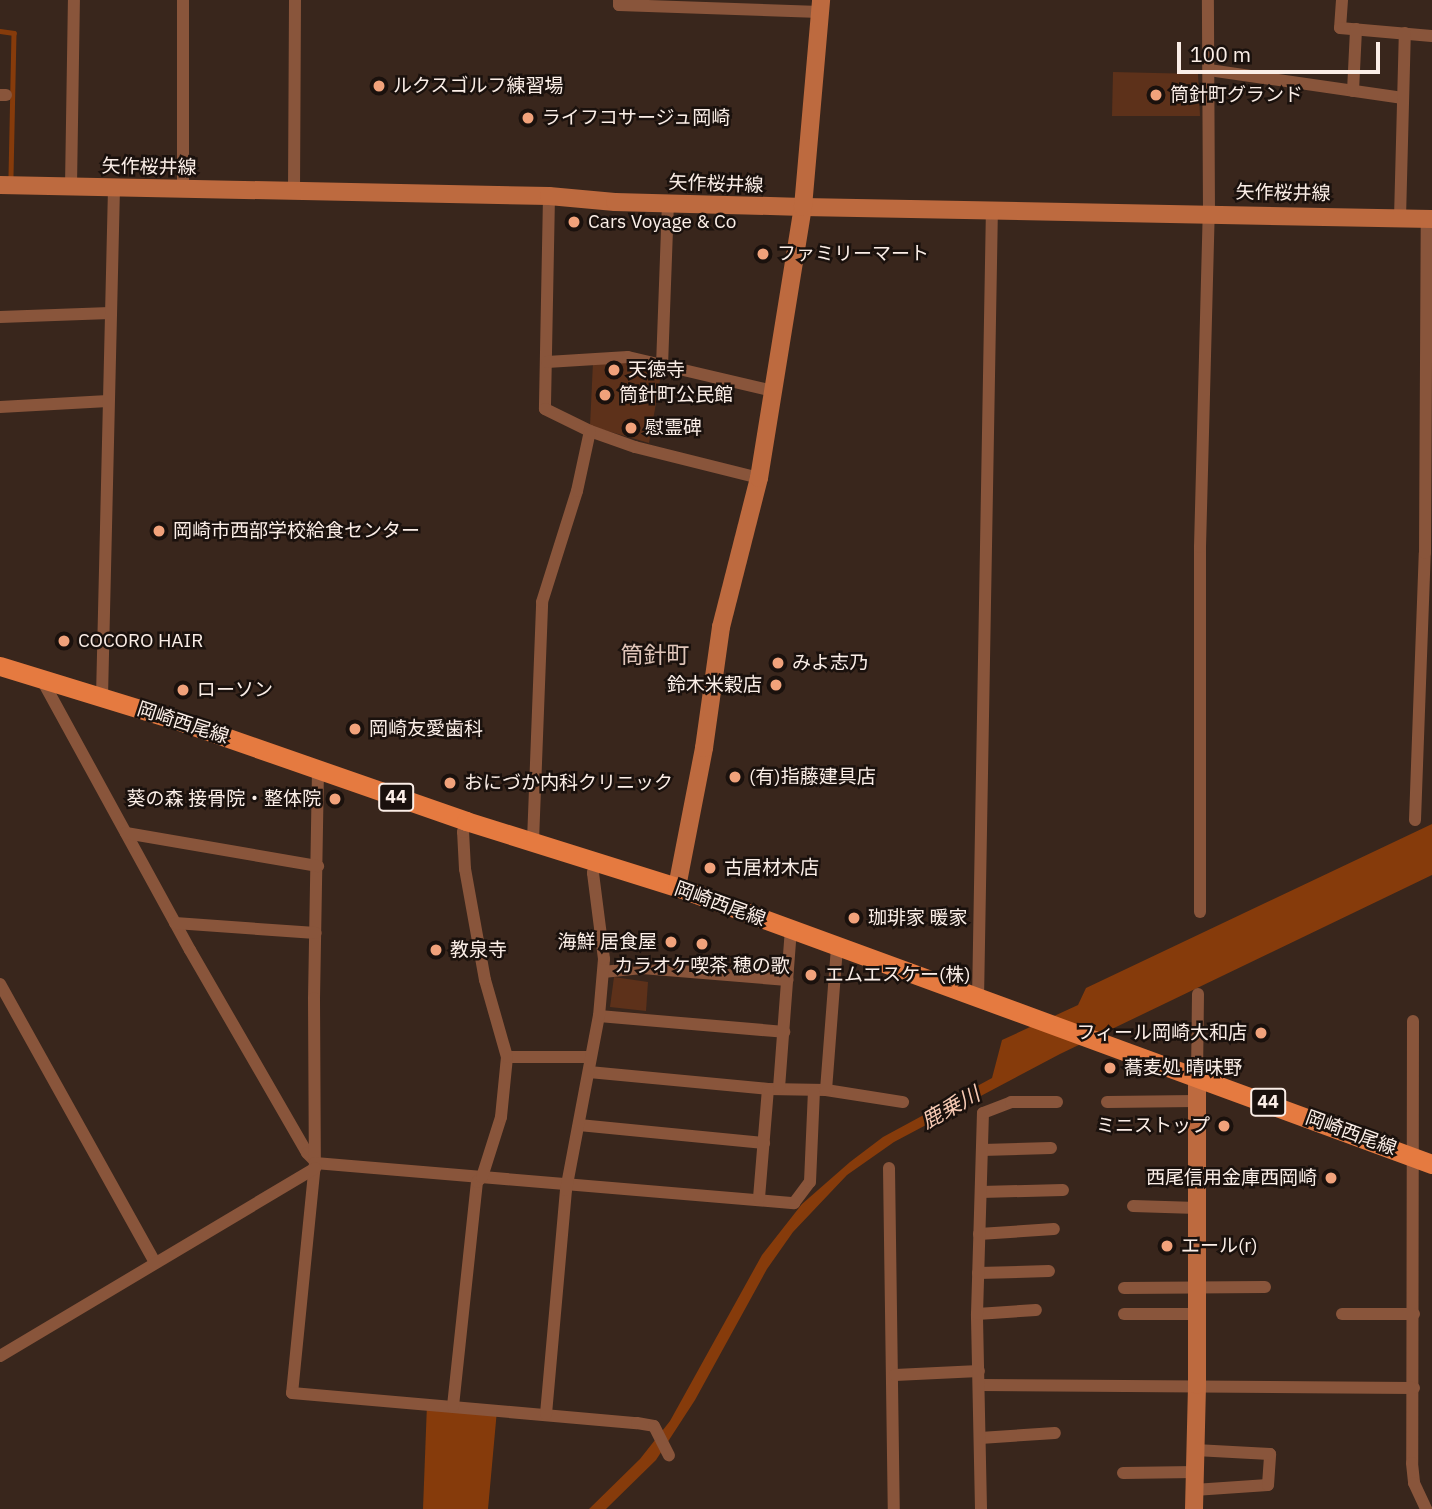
<!DOCTYPE html>
<meta charset="utf-8">
<style>
body{margin:0}
#map{position:relative;width:1432px;height:1509px;overflow:hidden;background:#39261c;font-family:"IBM Plex Sans","Noto Sans JP",sans-serif}
div>[style]{position:absolute}
.green>*{inset:0;background:#5d311a}
.water>*{inset:0;background:#863b0b}
.stream>*{height:4.5px;margin:-2.25px;padding:0 2.25px;transform-origin:2.25px;border-radius:2.25px;background:#863b0b}
.street>*{height:12px;margin:-6px;padding:0 6px;transform-origin:6px;border-radius:6px;background:#89553b}
.secondary>*{height:18px;margin:-9px;padding:0 9px;transform-origin:9px;border-radius:9px;background:#bd6a3f}
.primary>*{height:19px;margin:-9.5px;padding:0 9.5px;transform-origin:9.5px;border-radius:9.5px;background:#e57a40}
.dots>*{width:19px;height:19px;translate:-50% -50%;box-sizing:border-box;border:4px solid #1a110d;border-radius:50%}
span{translate:-50% -50%;white-space:nowrap;text-align:center;line-height:1.15;-webkit-text-stroke:5px #1a110d;paint-order:stroke}
.shield-label span{padding:2px 5px;background:#1a110d;border:2px solid;border-radius:5px;-webkit-text-stroke-width:0}
.shield-label{font-size:18px;color:#fbeee7;font-weight:700}
.poi-label{font-size:19px;color:#fbeee7}
.left{translate:0 -50%;text-align:left}
.right{translate:-100% -50%;text-align:right}
.street-label{font-size:19px;color:#fbeee7}
.water-label{font-size:21px;color:#f7cab4;font-style:italic}
.quarter-label{font-size:23px;color:#dfc5b9}
.scale{position:absolute;left:1177px;top:42px;width:203px;height:32px;box-sizing:border-box;border:4px solid #fbeee7;border-top:0;padding-left:9px;font-size:21px;line-height:24px;white-space:nowrap;color:#fbeee7;-webkit-text-stroke:5px #1a110d;paint-order:stroke}
</style>
<div id="map">
<div class="green">
<i style="clip-path:polygon(1113px 72px,1198px 74px,1200px 116px,1112px 116px)"></i>
<i style="clip-path:polygon(593px 362px,633px 363px,662px 369px,649px 443px,590px 426px)"></i>
<i style="clip-path:polygon(614px 977px,648px 982px,646px 1011px,610px 1007px)"></i>
</div>
<div class="water">
<i style="clip-path:polygon(1432px 824px,1432px 875px,1060px 1054px,894px 1142px,847px 1175px,793px 1232px,767px 1269px,695px 1400px,656px 1460px,606px 1509px,589px 1509px,640px 1459px,670px 1421px,762px 1255px,802px 1204px,850px 1162px,883px 1137px,992px 1078px,1002px 1040px,1078px 1005px,1086px 988px)"></i>
<i style="clip-path:polygon(427px 1404px,497px 1410px,488px 1509px,423px 1509px)"></i>
</div>
<div class="stream">
<i style="left:0;top:31px;width:14px;rotate:8deg"></i>
<i style="left:14px;top:33px;width:144px;rotate:91.2deg"></i>
</div>
<div class="street">
<i style="left:183px;top:0;width:186px;rotate:90deg"></i>
<i style="left:619px;top:0;width:5px;rotate:90deg"></i>
<i style="left:619px;top:5px;width:201px;rotate:2deg"></i>
<i style="left:1342px;top:0;width:28px;rotate:94deg"></i>
<i style="left:1340px;top:28px;width:92px;rotate:5deg"></i>
<i style="left:1209px;top:70px;width:196px;rotate:8.2deg"></i>
<i style="left:1353px;top:91px;width:62px;rotate:-87.2deg"></i>
<i style="left:0;top:95px;width:6px"></i>
<i style="left:71px;top:186px;width:186px;rotate:-89.1deg"></i>
<i style="left:294px;top:191px;width:191px;rotate:-89.7deg"></i>
<i style="left:549px;top:196px;width:213px;rotate:91.1deg"></i>
<i style="left:545px;top:409px;width:50px;rotate:26.1deg"></i>
<i style="left:590px;top:431px;width:48px;rotate:19.6deg"></i>
<i style="left:635px;top:447px;width:128px;rotate:14deg"></i>
<i style="left:1400px;top:218px;width:185px;rotate:-88.5deg"></i>
<i style="left:0;top:317px;width:110px;rotate:-2.1deg"></i>
<i style="left:547px;top:362px;width:81px;rotate:-3.5deg"></i>
<i style="left:628px;top:357px;width:149px;rotate:13.2deg"></i>
<i style="left:662px;top:366px;width:162px;rotate:-87.9deg"></i>
<i style="left:0;top:407px;width:108px;rotate:-3.2deg"></i>
<i style="left:41px;top:678px;width:310px;rotate:61.3deg"></i>
<i style="left:190px;top:950px;width:234px;rotate:60deg"></i>
<i style="left:307px;top:1153px;width:11px;rotate:45deg"></i>
<i style="left:102px;top:697px;width:509px;rotate:-88.65deg"></i>
<i style="left:318px;top:770px;width:228px;rotate:91deg"></i>
<i style="left:314px;top:998px;width:165px;rotate:89.7deg"></i>
<i style="left:315px;top:1163px;width:231px;rotate:95.7deg"></i>
<i style="left:292px;top:1393px;width:346px;rotate:5deg"></i>
<i style="left:637px;top:1423px;width:17px;rotate:10deg"></i>
<i style="left:654px;top:1426px;width:33px;rotate:63deg"></i>
<i style="left:1415px;top:820px;width:267px;rotate:-87.9deg"></i>
<i style="left:1425px;top:553px;width:334px;rotate:-89.7deg"></i>
<i style="left:126px;top:833px;width:195px;rotate:9.8deg"></i>
<i style="left:533px;top:841px;width:239px;rotate:-87.8deg"></i>
<i style="left:542px;top:602px;width:116px;rotate:-72.5deg"></i>
<i style="left:577px;top:491px;width:61px;rotate:-77.8deg"></i>
<i style="left:1200px;top:912px;width:365px;rotate:-90deg"></i>
<i style="left:1200px;top:547px;width:334px;rotate:-88.5deg"></i>
<i style="left:1209px;top:213px;width:213px;rotate:-90.3deg"></i>
<i style="left:175px;top:923px;width:141px;rotate:4.1deg"></i>
<i style="left:603px;top:972px;width:39px;rotate:-6deg"></i>
<i style="left:642px;top:968px;width:146px;rotate:4.7deg"></i>
<i style="left:0;top:984px;width:319px;rotate:60.9deg"></i>
<i style="left:978px;top:1000px;width:791px;rotate:-88.99deg"></i>
<i style="left:599px;top:1016px;width:186px;rotate:4.9deg"></i>
<i style="left:1413px;top:1021px;width:442px;rotate:90.1deg"></i>
<i style="left:1412px;top:1463px;width:20px;rotate:84deg"></i>
<i style="left:1414px;top:1483px;width:29px;rotate:65deg"></i>
<i style="left:507px;top:1057px;width:82px"></i>
<i style="left:589px;top:1072px;width:180px;rotate:5.4deg"></i>
<i style="left:768px;top:1089px;width:58px;rotate:1deg"></i>
<i style="left:826px;top:1090px;width:78px;rotate:8.9deg"></i>
<i style="left:1197px;top:1076px;width:82px;rotate:-89.3deg"></i>
<i style="left:779px;top:1088px;width:158px;rotate:-85.7deg"></i>
<i style="left:826px;top:1090px;width:143px;rotate:-85.6deg"></i>
<i style="left:1107px;top:1102px;width:89px;rotate:-0.6deg"></i>
<i style="left:579px;top:1125px;width:186px;rotate:5.6deg"></i>
<i style="left:982px;top:1150px;width:69px;rotate:-1.7deg"></i>
<i style="left:315px;top:1163px;width:481px;rotate:4.8deg"></i>
<i style="left:794px;top:1203px;width:26px;rotate:-53deg"></i>
<i style="left:810px;top:1182px;width:90px;rotate:-87.5deg"></i>
<i style="left:889px;top:1168px;width:341px;rotate:89.2deg"></i>
<i style="left:981px;top:1192px;width:82px;rotate:-1.4deg"></i>
<i style="left:759px;top:1198px;width:109px;rotate:-85.3deg"></i>
<i style="left:1133px;top:1206px;width:64px;rotate:1.8deg"></i>
<i style="left:979px;top:1234px;width:75px;rotate:-3.8deg"></i>
<i style="left:978px;top:1273px;width:71px;rotate:-1.6deg"></i>
<i style="left:1124px;top:1288px;width:141px;rotate:-0.4deg"></i>
<i style="left:977px;top:1314px;width:59px;rotate:-3.9deg"></i>
<i style="left:1124px;top:1314px;width:72px"></i>
<i style="left:1342px;top:1314px;width:72px"></i>
<i style="left:0;top:1356px;width:367px;rotate:-30.8deg"></i>
<i style="left:895px;top:1375px;width:84px;rotate:-2.7deg"></i>
<i style="left:980px;top:1385px;width:434px;rotate:0.4deg"></i>
<i style="left:453px;top:1406px;width:225px;rotate:-83.9deg"></i>
<i style="left:477px;top:1182px;width:7px;rotate:-45deg"></i>
<i style="left:482px;top:1177px;width:63px;rotate:-72.4deg"></i>
<i style="left:501px;top:1117px;width:60px;rotate:-84.3deg"></i>
<i style="left:507px;top:1057px;width:80px;rotate:-105.9deg"></i>
<i style="left:485px;top:980px;width:113px;rotate:-100.2deg"></i>
<i style="left:465px;top:869px;width:37px;rotate:-93deg"></i>
<i style="left:463px;top:832px;width:11px;rotate:-75deg"></i>
<i style="left:546px;top:1414px;width:225px;rotate:-84.9deg"></i>
<i style="left:566px;top:1190px;width:177px;rotate:-79.3deg"></i>
<i style="left:599px;top:1016px;width:57px;rotate:-85deg"></i>
<i style="left:604px;top:959px;width:87px;rotate:-97.3deg"></i>
<i style="left:593px;top:873px;width:11px;rotate:-75deg"></i>
<i style="left:980px;top:1438px;width:75px;rotate:-3.8deg"></i>
<i style="left:1123px;top:1473px;width:72px;rotate:-0.8deg"></i>
<i style="left:1194px;top:1490px;width:74px;rotate:-3.9deg"></i>
<i style="left:1268px;top:1485px;width:31px;rotate:-86deg"></i>
<i style="left:1270px;top:1454px;width:75px;rotate:-176.9deg"></i>
<i style="left:981px;top:1509px;width:195px;rotate:-91.2deg"></i>
<i style="left:977px;top:1314px;width:201px;rotate:-88.3deg"></i>
<i style="left:983px;top:1113px;width:30px;rotate:-21deg"></i>
<i style="left:1011px;top:1102px;width:46px"></i>
</div>
<div class="secondary">
<i style="left:0;top:185px;width:549px;rotate:1.15deg"></i>
<i style="left:549px;top:196px;width:66px;rotate:5.2deg"></i>
<i style="left:615px;top:202px;width:188px;rotate:1.5deg"></i>
<i style="left:803px;top:207px;width:629px;rotate:1.09deg"></i>
<i style="left:677px;top:887px;width:142px;rotate:-79deg"></i>
<i style="left:704px;top:748px;width:122px;rotate:-82deg"></i>
<i style="left:721px;top:627px;width:154px;rotate:-75.7deg"></i>
<i style="left:759px;top:478px;width:275px;rotate:-80.8deg"></i>
<i style="left:803px;top:207px;width:208px;rotate:-85deg"></i>
<i style="left:1194px;top:1509px;width:124px;rotate:-88.6deg"></i>
<i style="left:1197px;top:1385px;width:309px;rotate:-90deg"></i>
</div>
<div class="primary">
<i style="left:0;top:666px;width:194px;rotate:17.1deg"></i>
<i style="left:185px;top:723px;width:298px;rotate:19.2deg"></i>
<i style="left:466px;top:821px;width:221px;rotate:17.4deg"></i>
<i style="left:677px;top:887px;width:804px;rotate:20.15deg"></i>
</div>
<div class="dots">
<i style="left:379px;top:86px;background:#f1a27b"></i>
<i style="left:1156px;top:95px;background:#f1a27b"></i>
<i style="left:528px;top:118px;background:#f1a27b"></i>
<i style="left:574px;top:222px;background:#f1a27b"></i>
<i style="left:763px;top:254px;background:#f1a27b"></i>
<i style="left:614px;top:370px;background:#f1a27b"></i>
<i style="left:605px;top:395px;background:#f1a27b"></i>
<i style="left:631px;top:428px;background:#f1a27b"></i>
<i style="left:159px;top:531px;background:#f1a27b"></i>
<i style="left:64px;top:641px;background:#f1a27b"></i>
<i style="left:778px;top:663px;background:#f1a27b"></i>
<i style="left:776px;top:685px;background:#f1a27b"></i>
<i style="left:183px;top:690px;background:#f1a27b"></i>
<i style="left:355px;top:729px;background:#f1a27b"></i>
<i style="left:735px;top:777px;background:#f1a27b"></i>
<i style="left:450px;top:783px;background:#f1a27b"></i>
<i style="left:335px;top:799px;background:#f1a27b"></i>
<i style="left:710px;top:868px;background:#f1a27b"></i>
<i style="left:854px;top:918px;background:#f1a27b"></i>
<i style="left:671px;top:942px;background:#f1a27b"></i>
<i style="left:702px;top:944px;background:#f1a27b"></i>
<i style="left:436px;top:950px;background:#f1a27b"></i>
<i style="left:811px;top:975px;background:#f1a27b"></i>
<i style="left:1261px;top:1033px;background:#f1a27b"></i>
<i style="left:1110px;top:1068px;background:#f1a27b"></i>
<i style="left:1224px;top:1126px;background:#f1a27b"></i>
<i style="left:1331px;top:1178px;background:#f1a27b"></i>
<i style="left:1167px;top:1246px;background:#f1a27b"></i>
</div>
<div class="shield-label">
<span style="left:396px;top:797px">44</span>
<span style="left:1268px;top:1102px">44</span>
</div>
<div class="poi-label">
<span class="left" style="left:393px;top:86px">ルクスゴルフ練習場</span>
<span class="left" style="left:1170px;top:95px">筒針町グランド</span>
<span class="left" style="left:542px;top:118px">ライフコサージュ岡崎</span>
<span class="left" style="left:588px;top:222px">Cars Voyage &amp; Co</span>
<span class="left" style="left:777px;top:254px">ファミリーマート</span>
<span class="left" style="left:628px;top:370px">天徳寺</span>
<span class="left" style="left:619px;top:395px">筒針町公民館</span>
<span class="left" style="left:645px;top:428px">慰霊碑</span>
<span class="left" style="left:173px;top:531px">岡崎市西部学校給食センター</span>
<span class="left" style="left:78px;top:641px">COCORO HAIR</span>
<span class="left" style="left:792px;top:663px">みよ志乃</span>
<span class="right" style="left:762px;top:685px">鈴木米穀店</span>
<span class="left" style="left:197px;top:690px">ローソン</span>
<span class="left" style="left:369px;top:729px">岡崎友愛歯科</span>
<span class="left" style="left:749px;top:777px">(有)指藤建具店</span>
<span class="left" style="left:464px;top:783px">おにづか内科クリニック</span>
<span class="right" style="left:321px;top:799px">葵の森 接骨院・整体院</span>
<span class="left" style="left:724px;top:868px">古居材木店</span>
<span class="left" style="left:868px;top:918px">珈琲家 暖家</span>
<span class="right" style="left:657px;top:942px">海鮮 居食屋</span>
<span class="left" style="left:450px;top:950px">教泉寺</span>
<span style="left:702px;top:966px">カラオケ喫茶 穂の歌</span>
<span class="left" style="left:825px;top:975px">エムエスケー(株)</span>
<span class="right" style="left:1247px;top:1033px">フィール岡崎大和店</span>
<span class="left" style="left:1124px;top:1068px">蕎麦処 晴味野</span>
<span class="right" style="left:1210px;top:1126px">ミニストップ</span>
<span class="right" style="left:1317px;top:1178px">西尾信用金庫西岡崎</span>
<span class="left" style="left:1181px;top:1246px">エール(r)</span>
</div>
<div class="street-label">
<span style="left:149px;top:167px;rotate:1deg">矢作桜井線</span>
<span style="left:716px;top:184px;rotate:2deg">矢作桜井線</span>
<span style="left:1283px;top:193px;rotate:1deg">矢作桜井線</span>
<span style="left:183px;top:723px;rotate:18deg">岡崎西尾線</span>
<span style="left:720px;top:904px;rotate:20deg">岡崎西尾線</span>
<span style="left:1351px;top:1133px;rotate:20deg">岡崎西尾線</span>
</div>
<div class="water-label">
<span style="left:950px;top:1107px;rotate:-29deg">鹿乗川</span>
</div>
<div class="quarter-label">
<span style="left:655px;top:654px">筒針町</span>
</div>
<div class="scale">100 m</div>
</div>
